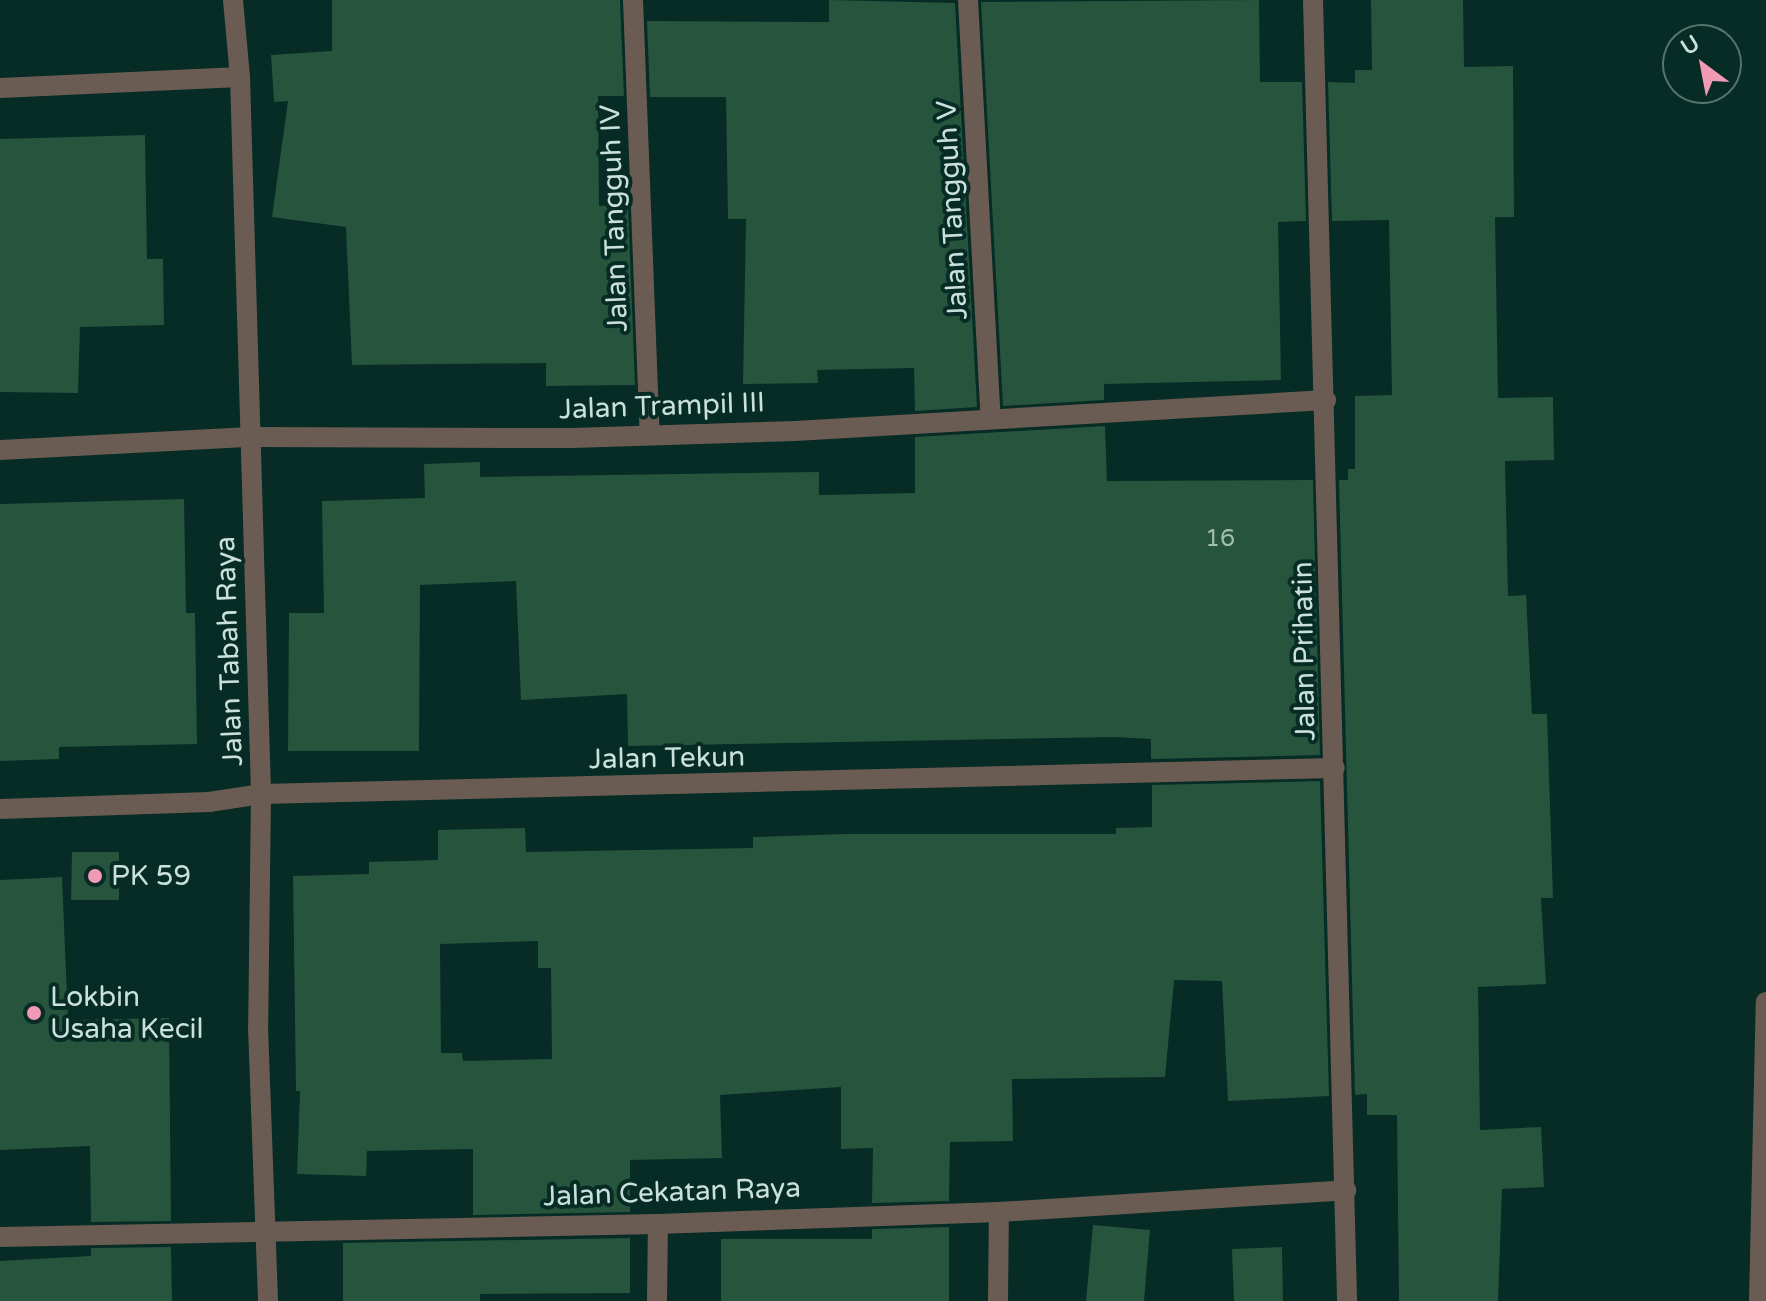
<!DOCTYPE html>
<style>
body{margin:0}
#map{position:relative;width:1766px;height:1301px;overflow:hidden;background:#072b25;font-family:"Varela Round",sans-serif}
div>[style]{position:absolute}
.building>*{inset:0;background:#27543d}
.lane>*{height:20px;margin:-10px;padding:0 10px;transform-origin:10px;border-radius:10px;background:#6a5c52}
.street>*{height:20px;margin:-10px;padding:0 10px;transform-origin:10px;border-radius:10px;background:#6a5c52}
.dots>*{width:22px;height:22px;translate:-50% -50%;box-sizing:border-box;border:4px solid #072b25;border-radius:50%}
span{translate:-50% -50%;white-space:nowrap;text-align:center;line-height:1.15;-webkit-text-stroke:8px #072b25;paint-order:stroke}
.number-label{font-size:24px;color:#a1beb4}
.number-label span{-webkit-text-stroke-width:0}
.street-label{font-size:28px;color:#cae1db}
.poi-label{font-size:28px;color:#cae1db}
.left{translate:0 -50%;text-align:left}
.north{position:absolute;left:1662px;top:24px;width:80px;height:80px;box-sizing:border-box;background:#072b25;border:2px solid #55746e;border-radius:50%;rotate:328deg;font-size:22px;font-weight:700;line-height:32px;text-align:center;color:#cae1db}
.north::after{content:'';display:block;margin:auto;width:28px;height:36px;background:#f09ab6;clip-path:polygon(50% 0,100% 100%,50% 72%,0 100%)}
</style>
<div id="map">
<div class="building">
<i style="clip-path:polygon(332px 0,620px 0,624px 96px,598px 96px,599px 206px,628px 204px,635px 385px,546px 386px,546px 363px,352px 365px,346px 227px,272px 217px,288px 101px,274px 102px,271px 55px,332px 51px)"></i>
<i style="clip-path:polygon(829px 0,955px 3px,977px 407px,915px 411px,914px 368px,817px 370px,818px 383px,743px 384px,746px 219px,728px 219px,726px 97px,650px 97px,647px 21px,829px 22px)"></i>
<i style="clip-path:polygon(1259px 0,1260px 82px,1302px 82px,1306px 221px,1278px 222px,1281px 380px,1104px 384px,1104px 400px,1003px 406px,981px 2px)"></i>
<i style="clip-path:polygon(1371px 0,1463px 0,1464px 67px,1513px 66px,1514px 217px,1495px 217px,1498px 398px,1553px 397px,1554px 460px,1505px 461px,1508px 596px,1526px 595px,1532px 714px,1547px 714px,1553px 898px,1541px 898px,1546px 984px,1478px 987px,1480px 1130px,1541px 1127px,1544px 1187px,1502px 1189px,1498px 1301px,1399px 1301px,1397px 1115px,1367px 1115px,1367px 1094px,1355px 1095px,1339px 480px,1348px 480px,1348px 469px,1355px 469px,1355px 396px,1392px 395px,1389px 220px,1332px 221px,1328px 82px,1355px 83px,1355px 70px,1372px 70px)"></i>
<i style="clip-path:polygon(145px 135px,147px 259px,163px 259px,164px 325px,80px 327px,78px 393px,0 392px,0 139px)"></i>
<i style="clip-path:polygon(1105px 426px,1107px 481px,1313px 480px,1320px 755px,1151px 759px,1151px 739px,1115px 737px,628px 746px,627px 694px,521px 700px,516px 581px,420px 585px,419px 751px,288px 751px,289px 613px,324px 613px,322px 501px,425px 498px,424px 464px,480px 462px,480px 477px,819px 472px,819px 495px,915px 493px,915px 437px)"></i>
<i style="clip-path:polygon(184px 499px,186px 613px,195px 613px,197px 744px,59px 747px,59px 759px,0 761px,0 504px)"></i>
<i style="clip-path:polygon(evenodd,1320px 781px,1329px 1096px,1228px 1101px,1222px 981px,1174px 980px,1165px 1077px,1012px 1079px,1013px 1141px,950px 1142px,949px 1201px,872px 1203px,873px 1148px,841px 1149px,841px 1087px,720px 1095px,722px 1158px,630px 1160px,630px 1212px,473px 1215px,473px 1149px,367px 1151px,366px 1176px,297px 1174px,300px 1091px,296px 1091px,293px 876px,369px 874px,369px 862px,438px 860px,438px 830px,525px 828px,526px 852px,753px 848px,753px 837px,846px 834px,1116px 834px,1116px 828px,1152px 827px,1152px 785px,1320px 781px,538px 941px,538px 968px,551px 968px,552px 1059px,463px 1061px,462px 1053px,441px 1053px,440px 944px,538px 941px)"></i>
<i style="clip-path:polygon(72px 852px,119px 852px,119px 900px,71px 900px)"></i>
<i style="clip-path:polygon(62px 877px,68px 1020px,169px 1018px,171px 1221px,91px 1222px,90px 1146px,0 1150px,0 880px)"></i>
<i style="clip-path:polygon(1093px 1225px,1150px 1230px,1144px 1301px,1086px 1301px)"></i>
<i style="clip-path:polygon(949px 1227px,949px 1301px,721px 1301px,721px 1239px,872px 1239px,872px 1229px)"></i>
<i style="clip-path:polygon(630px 1238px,630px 1293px,480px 1294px,480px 1301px,343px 1301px,343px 1243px)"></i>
<i style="clip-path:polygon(171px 1247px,172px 1301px,0 1301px,0 1261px,91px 1256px,91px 1248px)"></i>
<i style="clip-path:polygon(1282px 1247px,1283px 1301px,1234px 1301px,1232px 1249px)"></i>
</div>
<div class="lane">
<i style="left:1759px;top:1301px;width:299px;rotate:-88.7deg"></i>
</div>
<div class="street">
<i style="left:233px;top:0;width:77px;rotate:84.8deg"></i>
<i style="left:240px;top:77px;width:717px;rotate:88.32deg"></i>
<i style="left:261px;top:794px;width:233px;rotate:90.7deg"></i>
<i style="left:258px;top:1027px;width:274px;rotate:87.9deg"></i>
<i style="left:633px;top:0;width:435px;rotate:87.8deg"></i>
<i style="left:968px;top:0;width:419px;rotate:86.9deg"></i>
<i style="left:1313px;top:0;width:1301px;rotate:88.5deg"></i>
<i style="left:0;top:88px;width:240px;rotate:-2.6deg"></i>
<i style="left:0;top:450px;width:251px;rotate:-3deg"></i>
<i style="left:251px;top:437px;width:321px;rotate:0.2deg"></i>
<i style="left:572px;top:438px;width:223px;rotate:-1.8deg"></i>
<i style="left:795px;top:431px;width:532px;rotate:-3.34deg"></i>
<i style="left:0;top:809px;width:209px;rotate:-1.9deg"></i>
<i style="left:209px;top:802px;width:53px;rotate:-8.7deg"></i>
<i style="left:261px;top:794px;width:1074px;rotate:-1.39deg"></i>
<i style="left:0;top:1237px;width:658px;rotate:-1.13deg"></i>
<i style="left:658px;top:1224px;width:341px;rotate:-2deg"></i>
<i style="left:999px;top:1212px;width:348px;rotate:-3.6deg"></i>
<i style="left:657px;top:1301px;width:77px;rotate:-89.3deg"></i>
<i style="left:998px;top:1301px;width:89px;rotate:-89.4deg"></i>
</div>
<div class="dots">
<i style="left:95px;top:876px;background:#f09ab6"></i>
<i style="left:34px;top:1013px;background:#f09ab6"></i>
</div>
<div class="number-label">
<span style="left:1220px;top:539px">16</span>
</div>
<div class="street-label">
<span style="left:952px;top:210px;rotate:-93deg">Jalan Tangguh V</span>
<span style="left:614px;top:218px;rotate:-92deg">Jalan Tangguh IV</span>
<span style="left:662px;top:406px;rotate:-2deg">Jalan Trampil III</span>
<span style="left:229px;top:651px;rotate:-92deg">Jalan Tabah Raya</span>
<span style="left:1304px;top:651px;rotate:-91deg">Jalan Prihatin</span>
<span style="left:667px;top:758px;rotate:-1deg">Jalan Tekun</span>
<span style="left:672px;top:1192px;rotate:-2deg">Jalan Cekatan Raya</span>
</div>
<div class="poi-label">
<span class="left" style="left:111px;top:876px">PK 59</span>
<span class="left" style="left:50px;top:1013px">Lokbin<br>Usaha Kecil</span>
</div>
<div class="north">U</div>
</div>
